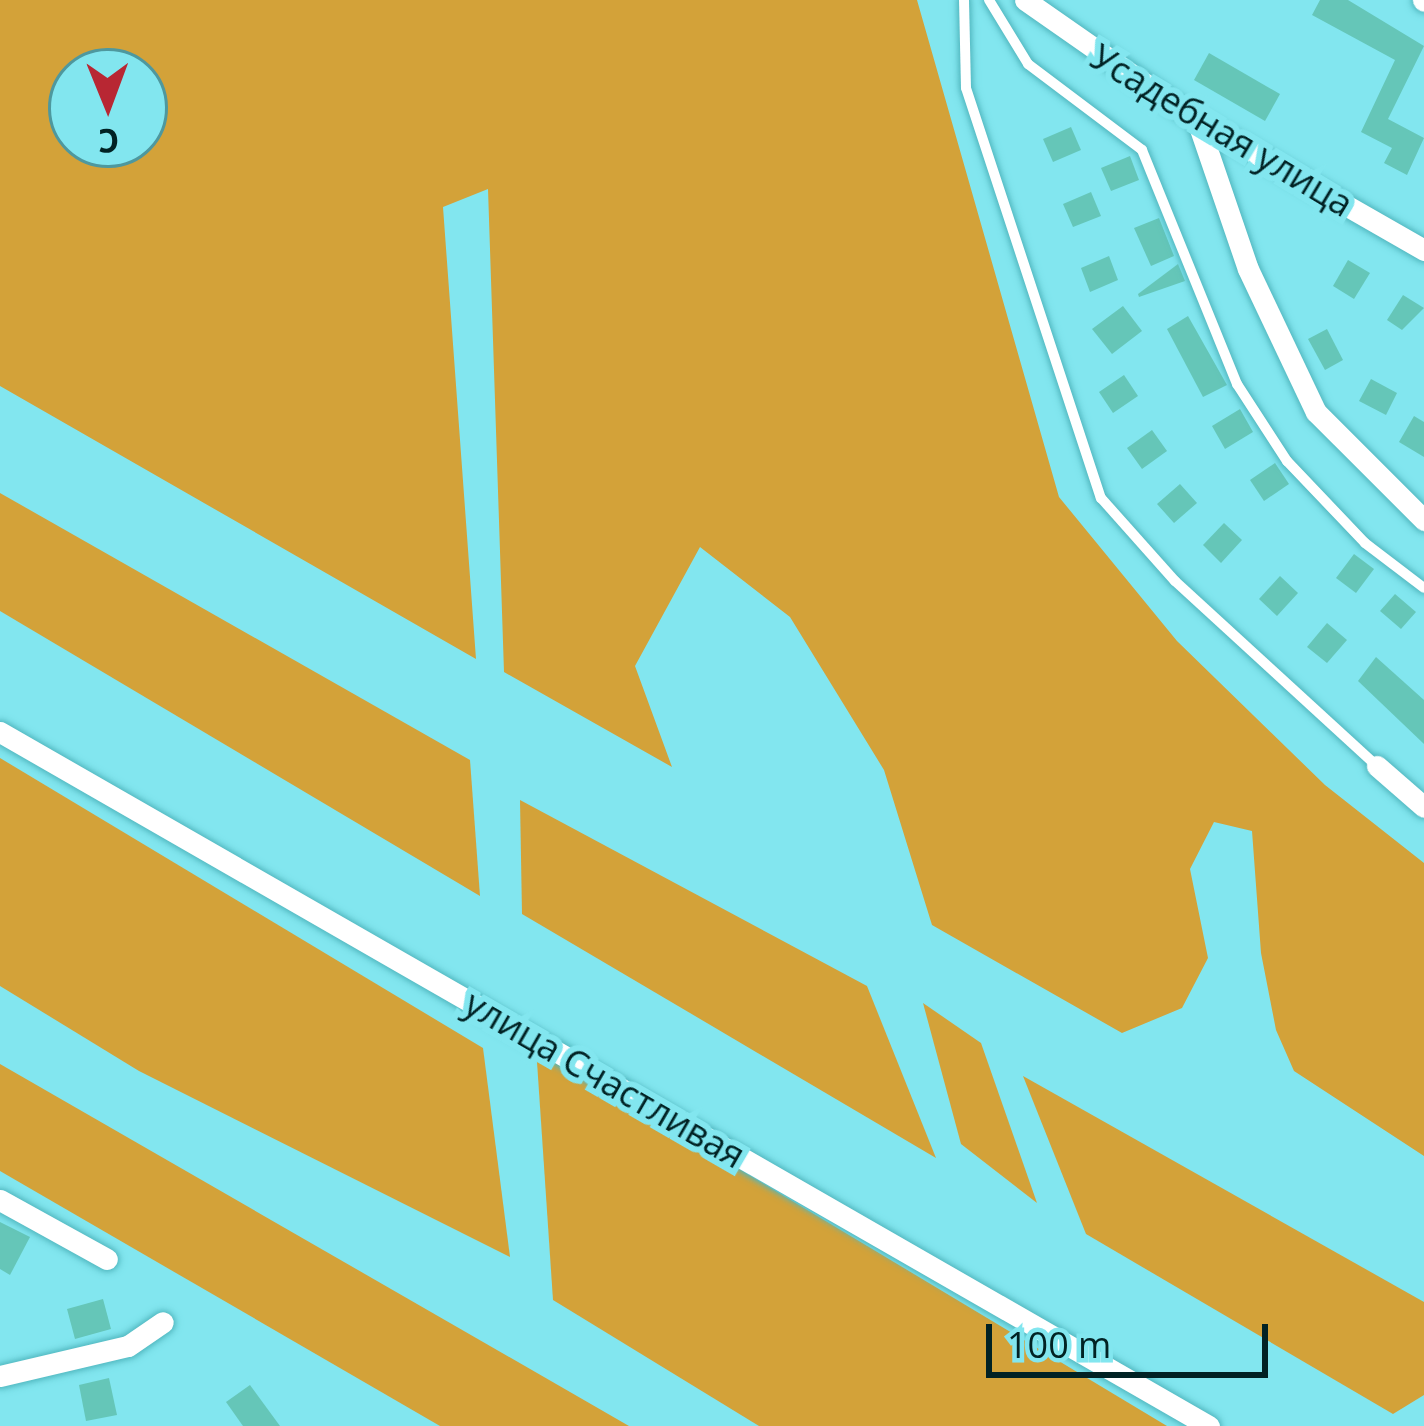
<!DOCTYPE html>
<meta charset="utf-8">
<style>
body{margin:0}
#map{position:relative;width:1424px;height:1426px;overflow:hidden;background:#82e6ef;font-family:"Open Sans",sans-serif}
div>[style]{position:absolute}
.green>*{inset:0;background:#d3a239}
.building>*{inset:0;background:#65c6b8}
.roads{filter:drop-shadow(0 0 3px #50b6be) drop-shadow(0 0 3px #50b6be)}
.lane>*{height:10px;margin:-5px;padding:0 5px;transform-origin:5px;border-radius:5px;background:#fff}
.street>*{height:21px;margin:-10.5px;padding:0 10.5px;transform-origin:10.5px;border-radius:10.5px;background:#fff}
span{translate:-50% -50%;white-space:nowrap;text-align:center;line-height:1.15;-webkit-text-stroke:12px #82e6ef;paint-order:stroke}
.street-label{font-size:36px;color:#012224}
.north{position:absolute;left:48px;top:48px;width:120px;height:120px;box-sizing:border-box;background:#82e6ef;border:3px solid #4e989e;border-radius:50%;rotate:179deg;font-size:33px;font-weight:700;line-height:48px;text-align:center;color:#012224}
.north::after{content:'';display:block;margin:auto;width:42px;height:54px;background:#b82733;clip-path:polygon(50% 0,100% 100%,50% 72%,0 100%)}
.scale{position:absolute;left:986px;top:1324px;width:282px;height:54px;box-sizing:border-box;border:6px solid #012224;border-top:0;padding-left:15px;font-size:36px;line-height:42px;white-space:nowrap;color:#012224;-webkit-text-stroke:9px #82e6ef;paint-order:stroke}
</style>
<div id="map">
<div class="green">
<i style="clip-path:polygon(evenodd,0 0,917px 0,1059px 497px,1177px 641px,1325px 785px,1424px 863px,1424px 1156px,1294px 1071px,1276px 1030px,1261px 953px,1252px 831px,1214px 822px,1190px 869px,1208px 958px,1182px 1008px,1122px 1033px,932px 925px,884px 770px,790px 617px,700px 547px,635px 666px,672px 767px,504px 672px,488px 189px,443px 207px,476px 659px,0 386px,0 0,72px 72px,144px 72px,144px 144px,72px 144px,72px 72px)"></i>
<i style="clip-path:polygon(0 493px,470px 760px,480px 896px,0 611px)"></i>
<i style="clip-path:polygon(0 758px,483px 1048px,510px 1257px,139px 1071px,0 986px)"></i>
<i style="clip-path:polygon(520px 800px,867px 986px,936px 1158px,522px 914px)"></i>
<i style="clip-path:polygon(923px 1003px,981px 1043px,1037px 1203px,961px 1144px)"></i>
<i style="clip-path:polygon(536px 1047px,1167px 1426px,759px 1426px,553px 1300px)"></i>
<i style="clip-path:polygon(0 1064px,629px 1426px,440px 1426px,0 1171px)"></i>
<i style="clip-path:polygon(1023px 1076px,1424px 1302px,1424px 1395px,1393px 1414px,1086px 1234px)"></i>
</div>
<div class="building">
<i style="clip-path:polygon(1320px 0,1348px 0,1424px 46px,1388px 119px,1424px 138px,1407px 175px,1384px 163px,1392px 148px,1361px 132px,1395px 60px,1312px 15px)"></i>
<i style="clip-path:polygon(1209px 53px,1280px 94px,1265px 121px,1194px 80px)"></i>
<i style="clip-path:polygon(1071px 127px,1081px 150px,1053px 162px,1043px 139px)"></i>
<i style="clip-path:polygon(1130px 156px,1139px 180px,1111px 191px,1101px 168px)"></i>
<i style="clip-path:polygon(1091px 192px,1101px 216px,1073px 227px,1063px 204px)"></i>
<i style="clip-path:polygon(1159px 218px,1174px 256px,1151px 266px,1134px 228px)"></i>
<i style="clip-path:polygon(1109px 256px,1118px 280px,1090px 292px,1081px 268px)"></i>
<i style="clip-path:polygon(1348px 260px,1370px 273px,1354px 299px,1333px 286px)"></i>
<i style="clip-path:polygon(1178px 264px,1185px 281px,1139px 297px,1138px 294px)"></i>
<i style="clip-path:polygon(1403px 295px,1424px 308px,1402px 330px,1387px 320px)"></i>
<i style="clip-path:polygon(1123px 306px,1142px 331px,1112px 354px,1092px 329px)"></i>
<i style="clip-path:polygon(1188px 316px,1227px 385px,1203px 397px,1167px 329px)"></i>
<i style="clip-path:polygon(1327px 329px,1343px 360px,1325px 370px,1308px 339px)"></i>
<i style="clip-path:polygon(1124px 375px,1138px 396px,1113px 413px,1099px 392px)"></i>
<i style="clip-path:polygon(1371px 379px,1397px 393px,1386px 415px,1359px 401px)"></i>
<i style="clip-path:polygon(1240px 409px,1253px 432px,1225px 449px,1212px 426px)"></i>
<i style="clip-path:polygon(1414px 416px,1424px 422px,1424px 457px,1399px 442px)"></i>
<i style="clip-path:polygon(1152px 430px,1167px 451px,1142px 469px,1127px 448px)"></i>
<i style="clip-path:polygon(1275px 463px,1289px 484px,1264px 501px,1250px 480px)"></i>
<i style="clip-path:polygon(1180px 484px,1197px 503px,1174px 523px,1157px 504px)"></i>
<i style="clip-path:polygon(1224px 523px,1242px 540px,1221px 563px,1203px 545px)"></i>
<i style="clip-path:polygon(1354px 554px,1374px 569px,1356px 593px,1336px 578px)"></i>
<i style="clip-path:polygon(1280px 576px,1298px 593px,1277px 616px,1259px 599px)"></i>
<i style="clip-path:polygon(1395px 594px,1416px 612px,1401px 629px,1380px 611px)"></i>
<i style="clip-path:polygon(1327px 623px,1347px 640px,1327px 663px,1307px 647px)"></i>
<i style="clip-path:polygon(1376px 657px,1424px 700px,1424px 744px,1358px 681px)"></i>
<i style="clip-path:polygon(0 1222px,30px 1237px,10px 1275px,0 1269px)"></i>
<i style="clip-path:polygon(103px 1299px,111px 1329px,75px 1339px,67px 1309px)"></i>
<i style="clip-path:polygon(109px 1378px,117px 1415px,86px 1421px,79px 1385px)"></i>
<i style="clip-path:polygon(250px 1385px,280px 1426px,243px 1426px,226px 1402px)"></i>
</div>
<div class="roads">
<div class="lane">
<i style="left:964px;top:0;width:88px;rotate:88.7deg"></i>
<i style="left:966px;top:88px;width:432px;rotate:71.8deg"></i>
<i style="left:1101px;top:498px;width:111px;rotate:48.3deg"></i>
<i style="left:1175px;top:581px;width:274px;rotate:42.5deg"></i>
<i style="left:989px;top:0;width:75px;rotate:58.6deg"></i>
<i style="left:1028px;top:64px;width:143px;rotate:37deg"></i>
<i style="left:1142px;top:150px;width:253px;rotate:67.9deg"></i>
<i style="left:1237px;top:384px;width:92px;rotate:57deg"></i>
<i style="left:1287px;top:461px;width:113px;rotate:46.4deg"></i>
<i style="left:1365px;top:543px;width:74px;rotate:37.3deg"></i>
</div>
<div class="street">
<i style="left:1025px;top:0;width:210px;rotate:34.9deg"></i>
<i style="left:1197px;top:120px;width:262px;rotate:29.8deg"></i>
<i style="left:1423px;top:0;width:1px;rotate:45deg"></i>
<i style="left:1197px;top:120px;width:157px;rotate:71.1deg"></i>
<i style="left:1248px;top:269px;width:158px;rotate:64.6deg"></i>
<i style="left:1316px;top:412px;width:153px;rotate:45deg"></i>
<i style="left:0;top:732px;width:1394px;rotate:29.86deg"></i>
<i style="left:1377px;top:766px;width:62px;rotate:41.1deg"></i>
<i style="left:0;top:1200px;width:122px;rotate:28.9deg"></i>
<i style="left:0;top:1376px;width:131px;rotate:-13.2deg"></i>
<i style="left:128px;top:1346px;width:42px;rotate:-34.4deg"></i>
</div>
</div>
<div class="street-label">
<span style="left:1222px;top:130px;rotate:31deg">Усадебная улица</span>
<span style="left:605px;top:1079px;rotate:30deg">улица Счастливая</span>
</div>
<div class="north">С</div>
<div class="scale">100 m</div>
</div>
